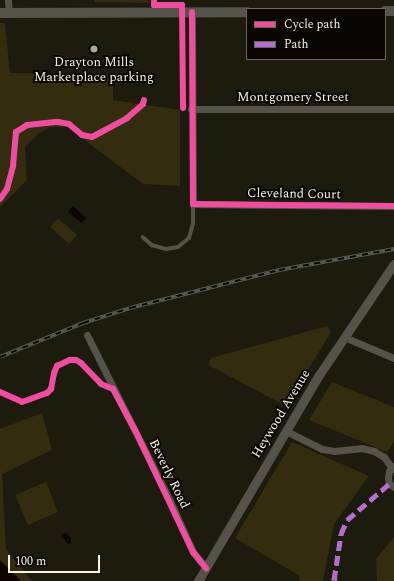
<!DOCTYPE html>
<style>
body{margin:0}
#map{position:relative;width:394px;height:581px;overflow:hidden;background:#1d1a0e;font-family:Spectral,serif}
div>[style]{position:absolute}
.green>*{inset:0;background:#342c0e}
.water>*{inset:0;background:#0e0501}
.service>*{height:3.5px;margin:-1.75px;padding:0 1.75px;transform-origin:1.75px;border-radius:1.75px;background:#55524a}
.minor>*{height:7px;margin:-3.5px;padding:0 3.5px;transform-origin:3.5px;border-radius:3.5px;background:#55524a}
.tertiary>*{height:9px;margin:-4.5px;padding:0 4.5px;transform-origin:4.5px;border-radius:4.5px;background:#55524a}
.secondary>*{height:10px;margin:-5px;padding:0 5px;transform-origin:5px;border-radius:5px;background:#56534a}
.rail>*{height:3.5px;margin-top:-1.75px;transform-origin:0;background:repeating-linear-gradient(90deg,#0a0702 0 6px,#5c5a51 0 12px);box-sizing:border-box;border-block:1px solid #5c5a51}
.quiet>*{height:5px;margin-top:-2.5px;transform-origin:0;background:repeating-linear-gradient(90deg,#b36fd0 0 10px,transparent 0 15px)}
.cycleway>*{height:6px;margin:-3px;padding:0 3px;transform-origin:3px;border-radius:3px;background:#ef4d9e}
.dots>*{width:11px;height:11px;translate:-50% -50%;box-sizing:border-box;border:2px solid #0a0702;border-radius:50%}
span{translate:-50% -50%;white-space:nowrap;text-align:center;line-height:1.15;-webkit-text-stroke:4px #0a0702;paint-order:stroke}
.poi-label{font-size:13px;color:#f7f3e6}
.street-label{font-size:13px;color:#f7f3e6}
.legend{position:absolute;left:246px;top:8px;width:140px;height:52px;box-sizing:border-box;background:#0a0702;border:1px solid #69655d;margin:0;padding:5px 7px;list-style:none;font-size:12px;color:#f7f3e6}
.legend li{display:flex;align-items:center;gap:8px;height:20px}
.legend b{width:20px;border:1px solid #69655d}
.scale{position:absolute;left:8px;top:555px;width:92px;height:18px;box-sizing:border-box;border:2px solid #f7f3e6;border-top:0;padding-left:5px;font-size:12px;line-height:14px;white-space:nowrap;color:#f7f3e6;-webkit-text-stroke:3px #0a0702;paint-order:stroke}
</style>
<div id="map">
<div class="green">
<i style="clip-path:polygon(95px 0,149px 0,149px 3px,95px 2px)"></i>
<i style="clip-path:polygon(0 23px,5px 23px,10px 73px,113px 74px,113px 100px,180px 110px,180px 186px,143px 184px,67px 127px,50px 127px,38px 134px,25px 147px,27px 180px,0 207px)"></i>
<i style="clip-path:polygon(58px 218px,77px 235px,69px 244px,50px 227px)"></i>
<i style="clip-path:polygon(327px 326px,331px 332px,286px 406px,208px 365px,211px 358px)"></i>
<i style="clip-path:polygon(332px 382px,394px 407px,394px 442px,387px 452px,309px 420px)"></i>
<i style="clip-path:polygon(42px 413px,52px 450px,2px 474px,6px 549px,32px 581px,0 581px,0 429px)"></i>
<i style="clip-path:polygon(292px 442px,369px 476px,334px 524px,323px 581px,299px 581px,300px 576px,235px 538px)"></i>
<i style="clip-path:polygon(46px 482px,58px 512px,28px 525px,15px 495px)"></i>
<i style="clip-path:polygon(394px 537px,394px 581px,377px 581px,376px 559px)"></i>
</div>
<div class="water">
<i style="clip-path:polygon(73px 206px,86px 218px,81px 223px,68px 212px)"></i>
<i style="clip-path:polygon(66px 533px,71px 538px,71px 543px,68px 544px,61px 536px,62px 534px)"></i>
<i style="clip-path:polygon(0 560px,21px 581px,0 581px)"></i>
</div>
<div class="service">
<i style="left:143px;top:237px;width:12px;rotate:42deg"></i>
<i style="left:152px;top:245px;width:15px;rotate:16deg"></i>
<i style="left:166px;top:249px;width:12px;rotate:-9deg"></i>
<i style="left:178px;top:247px;width:14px;rotate:-39deg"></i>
<i style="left:189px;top:238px;width:15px;rotate:-74deg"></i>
<i style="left:193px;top:224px;width:20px;rotate:-90deg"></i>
</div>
<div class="minor">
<i style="left:8px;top:0;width:13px;rotate:86deg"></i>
<i style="left:192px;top:12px;width:192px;rotate:89.7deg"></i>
<i style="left:193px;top:204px;width:201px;rotate:0.6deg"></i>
<i style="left:191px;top:109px;width:203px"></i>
<i style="left:87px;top:335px;width:186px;rotate:63.4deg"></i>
<i style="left:170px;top:501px;width:56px;rotate:65.7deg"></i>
<i style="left:193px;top:552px;width:21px;rotate:51deg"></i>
<i style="left:344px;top:337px;width:54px;rotate:22.8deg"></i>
<i style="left:286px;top:431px;width:40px;rotate:26.6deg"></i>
<i style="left:322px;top:449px;width:12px;rotate:9deg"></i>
<i style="left:334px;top:451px;width:27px;rotate:-6deg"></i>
<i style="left:361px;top:448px;width:13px;rotate:13deg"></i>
<i style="left:374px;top:451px;width:12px;rotate:31deg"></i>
<i style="left:384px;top:457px;width:14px;rotate:54deg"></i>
<i style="left:394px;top:466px;width:7px;rotate:135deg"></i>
<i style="left:389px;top:471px;width:7px;rotate:98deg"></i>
<i style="left:388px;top:478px;width:6px;rotate:81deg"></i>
<i style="left:389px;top:484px;width:6px;rotate:31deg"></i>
<i style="left:334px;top:581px;width:1px;rotate:-90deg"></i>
</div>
<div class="tertiary">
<i style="left:198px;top:581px;width:239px;rotate:-59.6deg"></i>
<i style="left:319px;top:375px;width:134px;rotate:-56deg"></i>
</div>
<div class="secondary">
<i style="left:385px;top:11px;width:9px"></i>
<i style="left:0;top:13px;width:247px;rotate:-0.2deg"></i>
</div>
<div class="rail">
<i style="left:0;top:357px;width:90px;rotate:-22.3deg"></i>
<i style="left:83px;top:323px;width:49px;rotate:-17.7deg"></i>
<i style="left:130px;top:308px;width:154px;rotate:-14.3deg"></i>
<i style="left:279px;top:270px;width:117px;rotate:-10.3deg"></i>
</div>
<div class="quiet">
<i style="left:334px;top:580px;width:47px;rotate:-81.3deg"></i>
<i style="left:341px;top:534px;width:15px;rotate:-67deg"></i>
<i style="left:347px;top:520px;width:55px;rotate:-40.6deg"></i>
</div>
<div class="cycleway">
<i style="left:154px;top:0;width:5px;rotate:90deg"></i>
<i style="left:154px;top:5px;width:28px"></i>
<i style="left:182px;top:5px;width:103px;rotate:89.4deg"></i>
<i style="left:192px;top:12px;width:192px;rotate:89.7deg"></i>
<i style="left:193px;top:204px;width:201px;rotate:0.6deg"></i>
<i style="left:0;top:199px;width:12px;rotate:-55deg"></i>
<i style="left:7px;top:189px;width:24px;rotate:-75deg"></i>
<i style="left:13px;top:166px;width:34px;rotate:-85deg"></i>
<i style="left:16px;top:132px;width:13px;rotate:-32deg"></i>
<i style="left:27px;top:125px;width:31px;rotate:-6deg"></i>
<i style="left:58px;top:122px;width:11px;rotate:10deg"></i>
<i style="left:69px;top:124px;width:17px;rotate:40deg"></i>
<i style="left:82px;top:135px;width:10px;rotate:11deg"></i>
<i style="left:92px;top:137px;width:40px;rotate:-28deg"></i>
<i style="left:127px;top:118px;width:21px;rotate:-41deg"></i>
<i style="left:143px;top:104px;width:4px;rotate:-76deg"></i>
<i style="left:0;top:392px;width:24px;rotate:24deg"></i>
<i style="left:22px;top:402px;width:27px;rotate:-20deg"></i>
<i style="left:47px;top:393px;width:6px;rotate:-45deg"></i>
<i style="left:51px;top:389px;width:16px;rotate:-79deg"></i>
<i style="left:54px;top:373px;width:8px;rotate:-67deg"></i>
<i style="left:57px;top:366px;width:14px;rotate:-25deg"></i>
<i style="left:70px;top:360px;width:6px"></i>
<i style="left:76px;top:360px;width:6px;rotate:31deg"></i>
<i style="left:81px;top:363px;width:29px;rotate:46deg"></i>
<i style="left:101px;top:384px;width:13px;rotate:23deg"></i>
<i style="left:113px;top:389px;width:49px;rotate:61.9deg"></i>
<i style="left:136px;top:432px;width:133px;rotate:64.6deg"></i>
<i style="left:193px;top:552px;width:21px;rotate:51deg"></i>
</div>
<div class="dots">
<i style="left:94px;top:49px;background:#aba79a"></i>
</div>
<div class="poi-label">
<span style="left:94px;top:70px">Drayton Mills<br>Marketplace parking</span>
</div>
<div class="street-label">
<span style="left:293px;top:97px">Montgomery Street</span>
<span style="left:294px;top:194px;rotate:1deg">Cleveland Court</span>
<span style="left:281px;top:414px;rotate:-59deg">Heywood Avenue</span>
<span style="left:169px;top:474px;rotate:64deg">Beverly Road</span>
</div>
<ul class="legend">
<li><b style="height:5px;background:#ef4d9e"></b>Cycle path</li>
<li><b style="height:5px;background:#b36fd0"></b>Path</li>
</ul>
<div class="scale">100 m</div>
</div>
